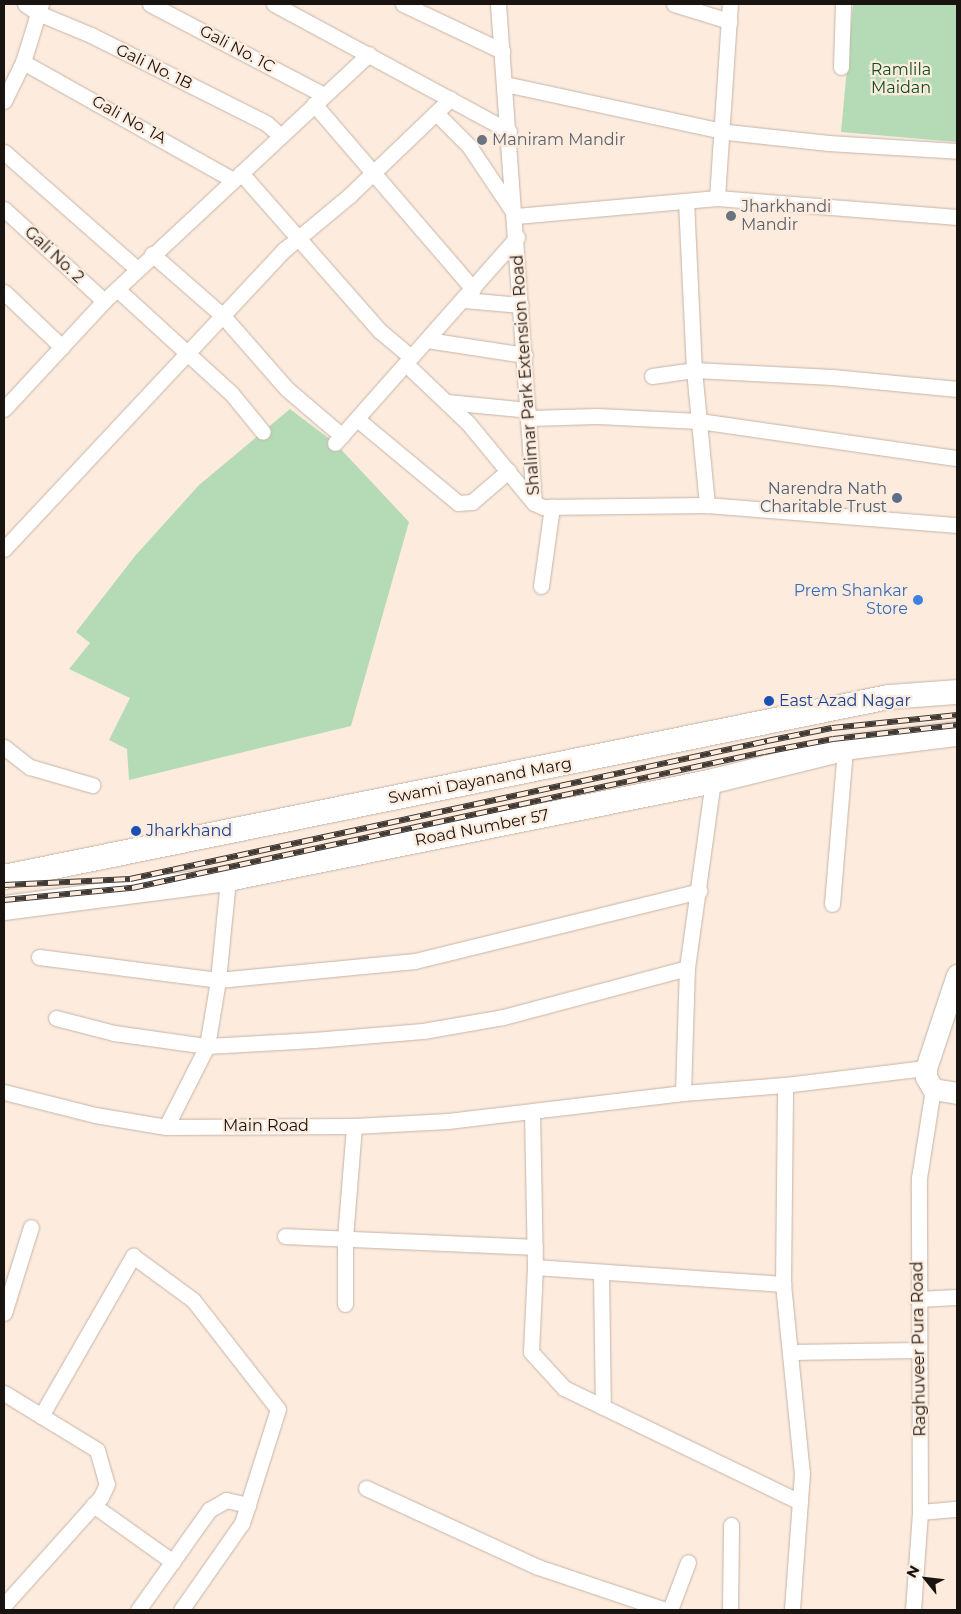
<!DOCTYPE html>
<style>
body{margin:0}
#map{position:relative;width:961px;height:1614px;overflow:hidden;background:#fdecde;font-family:Montserrat,sans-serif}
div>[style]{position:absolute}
.green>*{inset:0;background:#b4dbb5}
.roads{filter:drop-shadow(0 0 1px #c4b4a7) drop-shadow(0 0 1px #c4b4a7)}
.street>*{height:15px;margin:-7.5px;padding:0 7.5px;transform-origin:7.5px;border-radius:7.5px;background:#fff}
.secondary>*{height:21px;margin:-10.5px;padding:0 10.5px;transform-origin:10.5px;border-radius:10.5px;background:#fff}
.primary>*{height:24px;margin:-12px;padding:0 12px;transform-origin:12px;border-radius:12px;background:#fff}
.rail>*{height:5.5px;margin-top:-2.75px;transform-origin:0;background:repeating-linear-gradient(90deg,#fdecde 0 11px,#413a34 0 22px);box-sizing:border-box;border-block:1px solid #413a34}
.dots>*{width:14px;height:14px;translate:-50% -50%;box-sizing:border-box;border:2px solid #fdecde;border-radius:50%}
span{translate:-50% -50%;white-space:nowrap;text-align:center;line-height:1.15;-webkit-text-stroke:4.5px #fdecde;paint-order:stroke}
.street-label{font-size:16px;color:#1a1410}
.park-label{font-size:16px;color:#0f4f1a}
.worship-label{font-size:16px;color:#5b616d}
.left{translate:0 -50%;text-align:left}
.service-label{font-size:16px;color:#4e5e75}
.right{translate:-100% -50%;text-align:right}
.shop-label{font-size:16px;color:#366cbe}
.transit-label{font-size:16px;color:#164399}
.frame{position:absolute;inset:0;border:5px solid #1a1410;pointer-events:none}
.north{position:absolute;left:901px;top:1554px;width:50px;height:50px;-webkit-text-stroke:4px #fdecde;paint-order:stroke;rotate:299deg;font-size:14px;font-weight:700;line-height:20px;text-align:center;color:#1a1410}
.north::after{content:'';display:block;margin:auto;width:18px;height:22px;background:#1a1410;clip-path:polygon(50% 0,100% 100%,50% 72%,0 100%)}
</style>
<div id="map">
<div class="green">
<i style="clip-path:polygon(853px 4px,957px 4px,957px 142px,841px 132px)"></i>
<i style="clip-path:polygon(290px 409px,335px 443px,409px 522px,351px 726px,129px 780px,127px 749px,109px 740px,130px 698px,69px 669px,90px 643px,76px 632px,135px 556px,199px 485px)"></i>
</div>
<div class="roads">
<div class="street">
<i style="left:25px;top:4px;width:16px;rotate:35deg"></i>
<i style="left:38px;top:13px;width:57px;rotate:22.5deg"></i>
<i style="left:91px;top:35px;width:196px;rotate:26.7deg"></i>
<i style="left:266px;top:123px;width:18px;rotate:41deg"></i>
<i style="left:150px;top:4px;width:196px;rotate:27.6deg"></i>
<i style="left:274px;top:4px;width:267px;rotate:28.4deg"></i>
<i style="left:403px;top:4px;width:110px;rotate:25.4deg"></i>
<i style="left:498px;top:4px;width:500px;rotate:85.87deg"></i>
<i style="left:534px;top:503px;width:10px;rotate:24deg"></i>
<i style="left:543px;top:507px;width:164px;rotate:-0.7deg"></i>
<i style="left:707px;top:505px;width:251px;rotate:4.6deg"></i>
<i style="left:674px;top:4px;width:58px;rotate:17.2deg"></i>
<i style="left:23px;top:62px;width:241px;rotate:29.3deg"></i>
<i style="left:841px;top:67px;width:63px;rotate:-88.2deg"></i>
<i style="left:505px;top:84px;width:227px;rotate:12.2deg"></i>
<i style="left:727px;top:132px;width:102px;rotate:6.2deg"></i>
<i style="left:828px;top:143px;width:129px;rotate:3.5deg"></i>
<i style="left:4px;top:101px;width:43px;rotate:-64deg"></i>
<i style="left:23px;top:62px;width:61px;rotate:-72.8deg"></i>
<i style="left:314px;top:104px;width:244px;rotate:49.3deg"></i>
<i style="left:436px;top:113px;width:47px;rotate:45deg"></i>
<i style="left:469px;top:146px;width:84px;rotate:56.1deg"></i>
<i style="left:516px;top:216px;width:202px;rotate:-5.1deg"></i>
<i style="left:717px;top:198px;width:241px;rotate:4.5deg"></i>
<i style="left:4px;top:152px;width:177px;rotate:41.3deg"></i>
<i style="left:241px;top:173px;width:210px;rotate:48.7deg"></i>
<i style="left:380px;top:331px;width:40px;rotate:40deg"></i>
<i style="left:717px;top:198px;width:194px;rotate:-86.2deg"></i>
<i style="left:686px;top:201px;width:169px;rotate:87.3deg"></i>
<i style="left:694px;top:370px;width:136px;rotate:84.5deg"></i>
<i style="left:4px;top:209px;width:136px;rotate:42.6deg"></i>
<i style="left:152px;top:254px;width:94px;rotate:41.1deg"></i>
<i style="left:223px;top:316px;width:97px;rotate:48.8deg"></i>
<i style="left:287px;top:389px;width:72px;rotate:40.5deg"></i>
<i style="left:117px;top:289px;width:154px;rotate:42.4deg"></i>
<i style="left:231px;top:393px;width:50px;rotate:50.6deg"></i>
<i style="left:4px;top:292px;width:80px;rotate:43.5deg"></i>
<i style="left:464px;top:300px;width:57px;rotate:5deg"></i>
<i style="left:427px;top:340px;width:99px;rotate:8.7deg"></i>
<i style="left:406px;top:364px;width:86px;rotate:43.6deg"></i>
<i style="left:468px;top:423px;width:104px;rotate:50.5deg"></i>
<i style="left:652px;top:376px;width:42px;rotate:-8.1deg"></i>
<i style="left:694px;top:370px;width:138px;rotate:2.9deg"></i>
<i style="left:832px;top:377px;width:126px;rotate:5.5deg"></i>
<i style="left:447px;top:402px;width:81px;rotate:5.6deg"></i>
<i style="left:4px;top:409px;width:147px;rotate:-47.2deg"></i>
<i style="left:104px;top:301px;width:362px;rotate:-43deg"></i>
<i style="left:529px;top:418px;width:68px;rotate:-1.7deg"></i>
<i style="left:597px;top:416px;width:102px;rotate:2.8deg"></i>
<i style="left:699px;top:421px;width:261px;rotate:8.2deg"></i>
<i style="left:357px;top:419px;width:131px;rotate:39.7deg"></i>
<i style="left:458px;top:503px;width:14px;rotate:-4deg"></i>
<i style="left:472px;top:502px;width:48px;rotate:-40.7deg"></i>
<i style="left:335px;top:443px;width:275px;rotate:-48.5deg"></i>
<i style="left:4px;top:549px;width:410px;rotate:-46.9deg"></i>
<i style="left:284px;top:250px;width:86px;rotate:-39.8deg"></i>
<i style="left:350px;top:195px;width:139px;rotate:-43.8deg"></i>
<i style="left:541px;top:586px;width:80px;rotate:-82.1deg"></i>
<i style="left:4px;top:747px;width:33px;rotate:38deg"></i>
<i style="left:30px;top:767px;width:65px;rotate:16.2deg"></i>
<i style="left:832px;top:904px;width:156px;rotate:-85.2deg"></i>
<i style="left:39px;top:957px;width:180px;rotate:7.3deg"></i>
<i style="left:218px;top:980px;width:198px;rotate:-5.5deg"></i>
<i style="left:415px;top:961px;width:293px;rotate:-13.8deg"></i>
<i style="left:56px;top:1018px;width:60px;rotate:14.5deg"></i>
<i style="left:114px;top:1033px;width:94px;rotate:8deg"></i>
<i style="left:207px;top:1046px;width:107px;rotate:-3.2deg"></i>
<i style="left:314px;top:1040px;width:109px;rotate:-4.7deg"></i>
<i style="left:423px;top:1031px;width:81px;rotate:-9.9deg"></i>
<i style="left:503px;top:1017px;width:190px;rotate:-14.9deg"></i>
<i style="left:4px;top:1092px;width:94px;rotate:14.2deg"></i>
<i style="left:95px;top:1115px;width:72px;rotate:9.6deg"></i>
<i style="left:166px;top:1127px;width:188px;rotate:-0.3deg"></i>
<i style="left:354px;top:1126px;width:94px;rotate:-3deg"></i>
<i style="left:448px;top:1121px;width:237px;rotate:-6.8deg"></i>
<i style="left:683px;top:1093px;width:102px;rotate:-4.5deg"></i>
<i style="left:785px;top:1085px;width:142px;rotate:-6.9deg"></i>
<i style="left:683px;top:1093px;width:125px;rotate:-88.2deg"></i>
<i style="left:687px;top:968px;width:189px;rotate:-82.1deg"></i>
<i style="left:532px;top:1112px;width:155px;rotate:88.9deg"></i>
<i style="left:535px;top:1267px;width:85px;rotate:92.7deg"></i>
<i style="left:531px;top:1352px;width:49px;rotate:47.5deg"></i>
<i style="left:564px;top:1388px;width:262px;rotate:25.8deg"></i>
<i style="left:166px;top:1127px;width:91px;rotate:-63.2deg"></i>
<i style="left:207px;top:1046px;width:67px;rotate:-80.5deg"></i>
<i style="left:218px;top:980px;width:101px;rotate:-84.3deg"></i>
<i style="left:285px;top:1236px;width:250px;rotate:2.5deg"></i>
<i style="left:535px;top:1267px;width:249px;rotate:3.9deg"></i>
<i style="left:783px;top:1284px;width:190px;rotate:84.3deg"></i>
<i style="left:802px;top:1473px;width:137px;rotate:94.2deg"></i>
<i style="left:601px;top:1272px;width:135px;rotate:89.2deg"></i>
<i style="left:783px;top:1284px;width:199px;rotate:-89.4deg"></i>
<i style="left:917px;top:1299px;width:40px;rotate:-2.9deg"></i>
<i style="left:345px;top:1304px;width:66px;rotate:-90deg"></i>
<i style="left:345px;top:1238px;width:112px;rotate:-85.4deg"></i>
<i style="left:4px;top:1313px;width:90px;rotate:-72.6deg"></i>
<i style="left:791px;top:1352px;width:127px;rotate:-0.9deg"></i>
<i style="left:4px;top:1393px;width:109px;rotate:31.5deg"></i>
<i style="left:97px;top:1450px;width:35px;rotate:74deg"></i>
<i style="left:107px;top:1484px;width:14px;rotate:115deg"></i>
<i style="left:101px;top:1497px;width:145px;rotate:131.9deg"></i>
<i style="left:41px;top:1416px;width:185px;rotate:-60.1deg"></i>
<i style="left:133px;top:1256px;width:74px;rotate:36.3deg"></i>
<i style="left:193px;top:1300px;width:138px;rotate:52.1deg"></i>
<i style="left:278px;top:1409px;width:120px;rotate:107.5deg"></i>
<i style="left:242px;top:1523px;width:106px;rotate:125deg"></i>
<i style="left:366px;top:1488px;width:189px;rotate:24.7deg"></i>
<i style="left:538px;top:1567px;width:135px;rotate:18.6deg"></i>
<i style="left:93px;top:1505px;width:98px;rotate:35.5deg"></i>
<i style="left:920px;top:1512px;width:37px;rotate:-5deg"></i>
<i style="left:138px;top:1610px;width:123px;rotate:-54.6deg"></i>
<i style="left:209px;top:1510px;width:20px;rotate:-30deg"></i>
<i style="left:226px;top:1500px;width:23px;rotate:13deg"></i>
<i style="left:670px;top:1610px;width:51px;rotate:-69.4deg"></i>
<i style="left:730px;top:1610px;width:85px;rotate:-89.3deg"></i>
<i style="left:913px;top:1610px;width:98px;rotate:-85.9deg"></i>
<i style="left:920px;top:1512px;width:334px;rotate:-90.2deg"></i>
<i style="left:919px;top:1178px;width:90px;rotate:-81.1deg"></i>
</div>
<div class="secondary">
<i style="left:957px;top:975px;width:98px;rotate:108.4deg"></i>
<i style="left:926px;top:1068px;width:9px;rotate:90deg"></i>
<i style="left:926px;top:1077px;width:14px;rotate:60deg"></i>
<i style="left:933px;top:1089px;width:24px;rotate:9deg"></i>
</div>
<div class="primary">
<i style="left:4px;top:877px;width:903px;rotate:-11.5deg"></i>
<i style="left:889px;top:697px;width:68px;rotate:-4.2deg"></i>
<i style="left:4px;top:908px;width:226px;rotate:-7.4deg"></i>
<i style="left:228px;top:879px;width:495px;rotate:-11.4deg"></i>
<i style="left:713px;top:781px;width:142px;rotate:-13.8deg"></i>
<i style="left:851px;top:747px;width:107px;rotate:-7deg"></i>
</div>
</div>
<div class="rail">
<i style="left:4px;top:885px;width:126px;rotate:-2.7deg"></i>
<i style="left:130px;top:879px;width:652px;rotate:-12.22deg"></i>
<i style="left:767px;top:741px;width:66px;rotate:-11.3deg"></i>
<i style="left:832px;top:728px;width:126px;rotate:-5.9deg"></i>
<i style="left:4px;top:900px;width:129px;rotate:-5.4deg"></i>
<i style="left:132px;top:888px;width:646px;rotate:-12.14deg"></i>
<i style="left:764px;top:752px;width:70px;rotate:-10.7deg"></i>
<i style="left:833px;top:739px;width:125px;rotate:-6.4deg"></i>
</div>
<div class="dots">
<i style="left:482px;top:140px;background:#6b7280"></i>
<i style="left:731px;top:216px;background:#6b7280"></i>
<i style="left:897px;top:498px;background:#5c6f8a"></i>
<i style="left:918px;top:600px;background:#3f7fe0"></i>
<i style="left:769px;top:701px;background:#1a4fb4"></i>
<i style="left:136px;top:831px;background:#1a4fb4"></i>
</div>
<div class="street-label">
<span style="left:237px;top:49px;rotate:28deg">Gali No. 1C</span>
<span style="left:154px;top:67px;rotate:26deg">Gali No. 1B</span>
<span style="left:129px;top:120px;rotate:29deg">Gali No. 1A</span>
<span style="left:54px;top:255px;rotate:43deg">Gali No. 2</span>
<span style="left:526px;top:375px;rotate:-94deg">Shalimar Park Extension Road</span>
<span style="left:480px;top:781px;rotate:-11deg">Swami Dayanand Marg</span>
<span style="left:482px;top:828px;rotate:-11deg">Road Number 57</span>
<span style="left:266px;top:1126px">Main Road</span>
<span style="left:919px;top:1349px;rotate:-91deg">Raghuveer Pura Road</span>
</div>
<div class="park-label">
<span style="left:901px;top:79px">Ramlila<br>Maidan</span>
</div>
<div class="worship-label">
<span class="left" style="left:492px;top:140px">Maniram Mandir</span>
<span class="left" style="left:741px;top:216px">Jharkhandi<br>Mandir</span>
</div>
<div class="service-label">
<span class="right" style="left:887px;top:498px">Narendra Nath<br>Charitable Trust</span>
</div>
<div class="shop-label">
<span class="right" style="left:908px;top:600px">Prem Shankar<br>Store</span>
</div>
<div class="transit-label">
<span class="left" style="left:779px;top:701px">East Azad Nagar</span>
<span class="left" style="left:146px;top:831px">Jharkhand</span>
</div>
<div class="frame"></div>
<div class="north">N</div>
</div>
